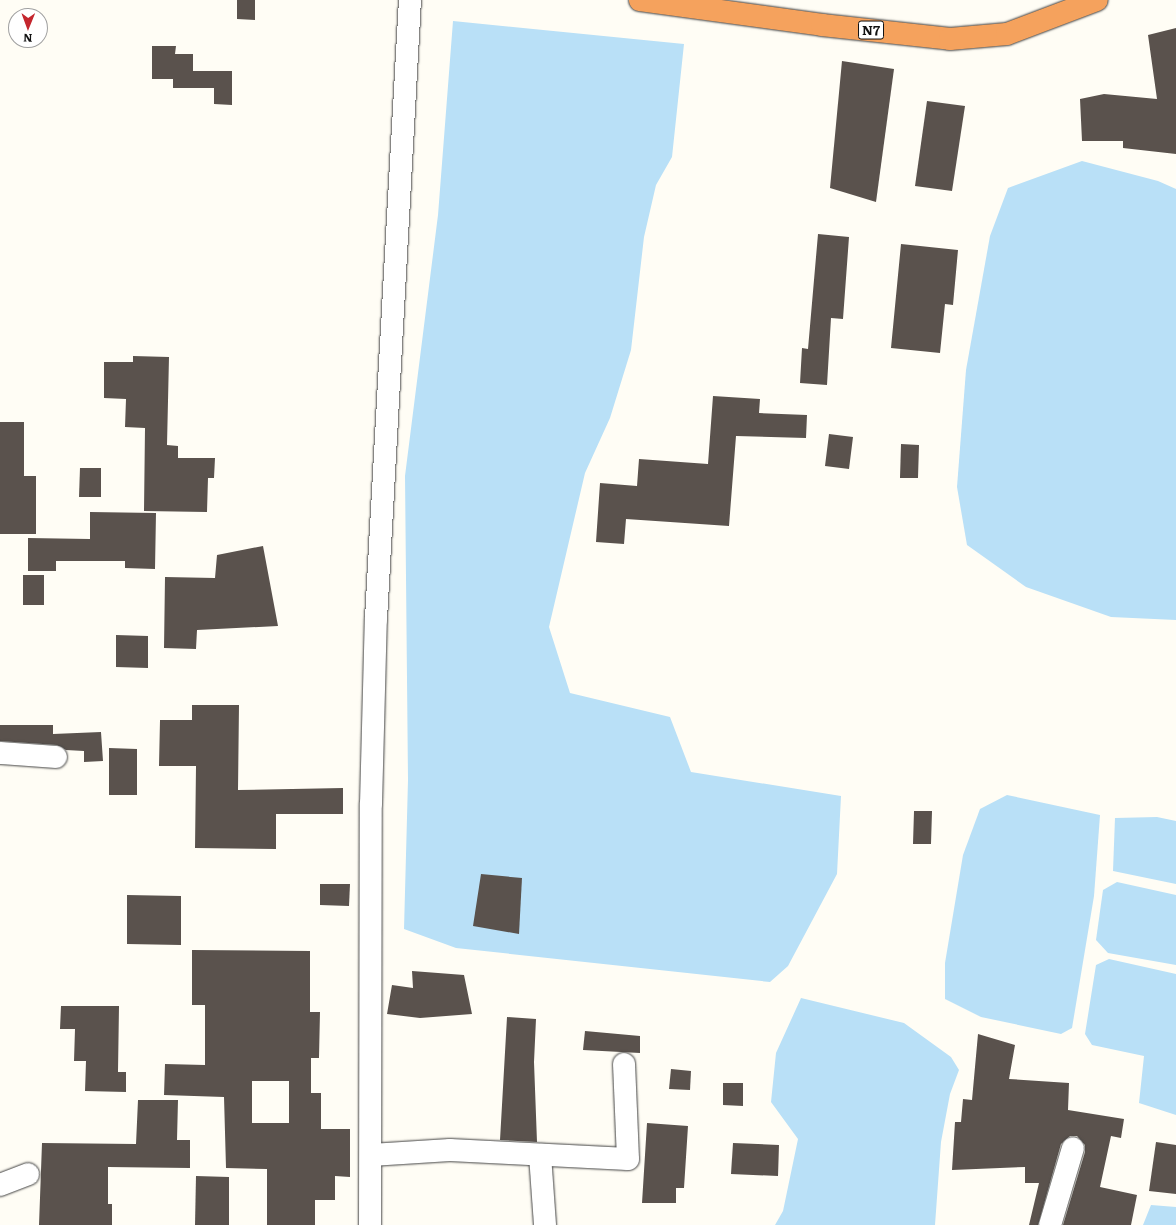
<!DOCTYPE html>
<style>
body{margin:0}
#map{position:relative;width:1176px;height:1225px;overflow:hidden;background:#fffdf5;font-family:Literata,serif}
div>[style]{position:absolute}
.water>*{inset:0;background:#b9e0f7}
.building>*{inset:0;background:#5a524d}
.roads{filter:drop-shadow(0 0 1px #444) drop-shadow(0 0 1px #444)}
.minor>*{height:22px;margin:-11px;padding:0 11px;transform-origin:11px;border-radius:11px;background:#fff}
.highway>*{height:22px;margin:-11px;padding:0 11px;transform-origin:11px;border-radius:11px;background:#f5a25d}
span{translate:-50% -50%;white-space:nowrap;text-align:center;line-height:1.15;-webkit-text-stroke:4px #fff;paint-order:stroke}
.shield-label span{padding:1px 3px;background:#fff;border:1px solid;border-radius:3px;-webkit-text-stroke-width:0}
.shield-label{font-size:13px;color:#111;font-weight:700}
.north{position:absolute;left:8px;top:8px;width:40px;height:40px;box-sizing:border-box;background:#fff;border:1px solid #a0a0a0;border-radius:50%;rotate:181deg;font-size:11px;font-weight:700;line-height:16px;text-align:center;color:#111}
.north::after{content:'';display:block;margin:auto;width:14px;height:18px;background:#c4262e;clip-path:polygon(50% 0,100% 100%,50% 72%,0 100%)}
</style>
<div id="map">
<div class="water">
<i style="clip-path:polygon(453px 21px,684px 44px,672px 157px,656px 185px,644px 237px,631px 350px,610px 418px,585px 473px,549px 627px,570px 693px,670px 717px,691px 772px,841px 796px,837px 874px,788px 966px,770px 982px,456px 948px,404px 929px,408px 780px,405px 476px,438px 215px)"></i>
<i style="clip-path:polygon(1082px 161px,1158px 181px,1176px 189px,1176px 620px,1111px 617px,1026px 587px,967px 545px,957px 487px,966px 370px,990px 236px,1008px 188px)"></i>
<i style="clip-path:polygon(1007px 795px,1100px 815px,1094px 896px,1072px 1028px,1061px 1034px,981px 1017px,945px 999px,945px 963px,963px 855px,980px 809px)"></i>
<i style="clip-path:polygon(1157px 817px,1176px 821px,1176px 884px,1113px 871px,1115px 818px)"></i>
<i style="clip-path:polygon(1117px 882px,1176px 895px,1176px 965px,1108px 953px,1096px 940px,1103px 890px)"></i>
<i style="clip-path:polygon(1109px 959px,1176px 974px,1176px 1115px,1139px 1103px,1144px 1056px,1092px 1045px,1085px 1034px,1096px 965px)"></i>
<i style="clip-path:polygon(801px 998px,904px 1023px,951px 1057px,959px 1070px,950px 1094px,941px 1142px,935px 1225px,775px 1225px,783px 1211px,798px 1139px,771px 1102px,776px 1053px)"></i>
<i style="clip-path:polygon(1151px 1205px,1176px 1207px,1176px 1225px,1143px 1225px)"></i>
</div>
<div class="building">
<i style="clip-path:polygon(237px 0,255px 0,255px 20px,237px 19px)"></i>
<i style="clip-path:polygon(1176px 28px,1176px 154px,1123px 148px,1123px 141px,1082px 141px,1080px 99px,1104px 94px,1157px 99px,1148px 35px)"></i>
<i style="clip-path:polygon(152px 46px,176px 46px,175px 54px,193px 54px,193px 71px,232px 71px,232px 105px,214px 104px,214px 88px,173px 88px,173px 79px,152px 79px)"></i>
<i style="clip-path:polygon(842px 61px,894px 69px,876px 202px,830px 188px)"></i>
<i style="clip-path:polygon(927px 101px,965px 106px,952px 191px,915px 186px)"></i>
<i style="clip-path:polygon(818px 234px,849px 237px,843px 319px,831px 318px,827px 385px,800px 383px,802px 348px,808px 349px)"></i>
<i style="clip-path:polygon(901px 244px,958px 250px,953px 305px,945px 304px,940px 353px,891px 348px)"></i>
<i style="clip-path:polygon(133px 356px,169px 357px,167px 445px,178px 446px,178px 458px,215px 458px,214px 478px,208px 478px,207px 512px,144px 511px,145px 428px,125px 427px,126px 399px,104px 398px,104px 362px,133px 362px)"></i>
<i style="clip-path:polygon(713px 396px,760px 399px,759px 413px,807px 415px,806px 438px,736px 436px,729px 526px,626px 519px,624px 544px,596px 542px,600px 483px,637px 486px,639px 459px,708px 464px)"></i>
<i style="clip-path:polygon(0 422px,24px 422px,24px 476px,36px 476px,36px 534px,0 534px)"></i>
<i style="clip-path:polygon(829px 434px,853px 437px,849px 469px,825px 466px)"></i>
<i style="clip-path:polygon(901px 444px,919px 445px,918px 478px,900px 478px)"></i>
<i style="clip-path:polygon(80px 468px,101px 468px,101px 497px,79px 497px)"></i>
<i style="clip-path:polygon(90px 512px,156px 513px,155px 569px,125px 568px,125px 561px,56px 561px,56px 571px,28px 571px,28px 538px,90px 539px)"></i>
<i style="clip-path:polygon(263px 546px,278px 626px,197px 630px,196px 649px,164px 648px,165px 577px,215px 578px,217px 555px)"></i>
<i style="clip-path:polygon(23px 575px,44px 575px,44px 605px,23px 605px)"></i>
<i style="clip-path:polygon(116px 635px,148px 636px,148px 668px,116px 667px)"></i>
<i style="clip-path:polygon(192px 705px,239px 705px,238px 790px,343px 788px,343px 814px,276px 814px,276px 849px,195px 848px,196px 766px,159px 766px,160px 720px,192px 720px)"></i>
<i style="clip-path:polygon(0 725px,53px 725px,53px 734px,101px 732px,103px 761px,84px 762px,84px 751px,66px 750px,57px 745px,0 741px)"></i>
<i style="clip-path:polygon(109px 748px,137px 749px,137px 795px,109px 795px)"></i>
<i style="clip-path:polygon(914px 811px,932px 811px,931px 844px,913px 844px)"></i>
<i style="clip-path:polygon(481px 874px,522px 878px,519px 934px,473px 926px)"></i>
<i style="clip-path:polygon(320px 884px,350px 884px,349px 906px,320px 905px)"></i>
<i style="clip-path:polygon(127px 895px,181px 896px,181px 945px,127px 944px)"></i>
<i style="clip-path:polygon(evenodd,192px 950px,310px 951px,310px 1012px,320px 1012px,319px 1058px,311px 1058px,311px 1093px,321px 1093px,321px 1129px,350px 1129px,350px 1177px,335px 1176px,335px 1200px,315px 1200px,315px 1225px,267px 1225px,267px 1169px,226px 1168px,224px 1097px,164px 1095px,165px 1064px,205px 1065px,205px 1005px,192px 1005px,192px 950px,252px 1081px,289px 1081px,289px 1123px,252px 1123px,252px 1081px)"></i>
<i style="clip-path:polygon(412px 971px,464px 975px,472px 1014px,420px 1018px,387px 1014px,392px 985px,413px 988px)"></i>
<i style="clip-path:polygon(61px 1006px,119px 1006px,118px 1072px,126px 1072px,126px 1092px,85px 1091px,86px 1061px,74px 1061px,75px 1029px,60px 1029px)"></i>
<i style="clip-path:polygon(507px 1017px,536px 1019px,534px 1062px,537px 1142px,500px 1140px)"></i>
<i style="clip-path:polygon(585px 1031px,640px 1036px,640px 1053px,583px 1050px)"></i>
<i style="clip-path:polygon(978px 1034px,1015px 1045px,1009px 1079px,1069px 1083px,1068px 1110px,1124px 1119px,1121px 1138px,1111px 1136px,1100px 1187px,1137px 1195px,1131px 1225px,1063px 1225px,1085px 1152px,1085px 1145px,1077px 1136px,1070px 1136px,1061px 1144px,1038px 1225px,1029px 1225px,1039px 1183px,1025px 1183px,1025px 1167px,952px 1170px,955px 1122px,961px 1122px,963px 1099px,972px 1100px)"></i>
<i style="clip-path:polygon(671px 1069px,691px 1071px,690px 1090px,669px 1089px)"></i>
<i style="clip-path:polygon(723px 1083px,743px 1083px,743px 1106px,723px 1105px)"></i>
<i style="clip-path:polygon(138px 1100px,178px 1100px,177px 1140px,190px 1140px,190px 1168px,108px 1167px,108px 1204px,112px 1204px,112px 1225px,39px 1225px,42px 1143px,136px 1144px)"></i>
<i style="clip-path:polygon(647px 1123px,688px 1126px,684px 1188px,676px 1188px,676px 1203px,642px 1203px)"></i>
<i style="clip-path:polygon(1156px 1142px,1176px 1145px,1176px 1194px,1149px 1191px)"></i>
<i style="clip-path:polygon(733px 1143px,779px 1145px,778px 1176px,731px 1174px)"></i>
<i style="clip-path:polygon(196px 1176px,229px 1177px,229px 1225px,195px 1225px)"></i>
</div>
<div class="roads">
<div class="minor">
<i style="left:0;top:753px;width:56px;rotate:4.1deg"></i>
<i style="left:371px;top:1155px;width:79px;rotate:-3.6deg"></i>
<i style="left:450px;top:1150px;width:178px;rotate:2.9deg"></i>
<i style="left:628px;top:1159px;width:95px;rotate:-92.4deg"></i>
<i style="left:540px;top:1155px;width:70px;rotate:85.9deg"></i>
<i style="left:0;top:1185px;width:30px;rotate:-21deg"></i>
<i style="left:370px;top:1225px;width:421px;rotate:-89.9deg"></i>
<i style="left:371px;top:804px;width:185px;rotate:-88.5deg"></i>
<i style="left:376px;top:619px;width:620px;rotate:-86.86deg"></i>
<i style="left:1050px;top:1225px;width:80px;rotate:-73.4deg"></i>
</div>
<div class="highway">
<i style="left:640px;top:0;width:184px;rotate:7.8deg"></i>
<i style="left:822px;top:25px;width:129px;rotate:6.2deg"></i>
<i style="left:950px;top:39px;width:57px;rotate:-5deg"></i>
<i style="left:1007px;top:34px;width:96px;rotate:-20.7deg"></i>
</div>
</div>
<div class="shield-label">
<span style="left:871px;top:30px">N7</span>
</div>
<div class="north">N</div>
</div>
